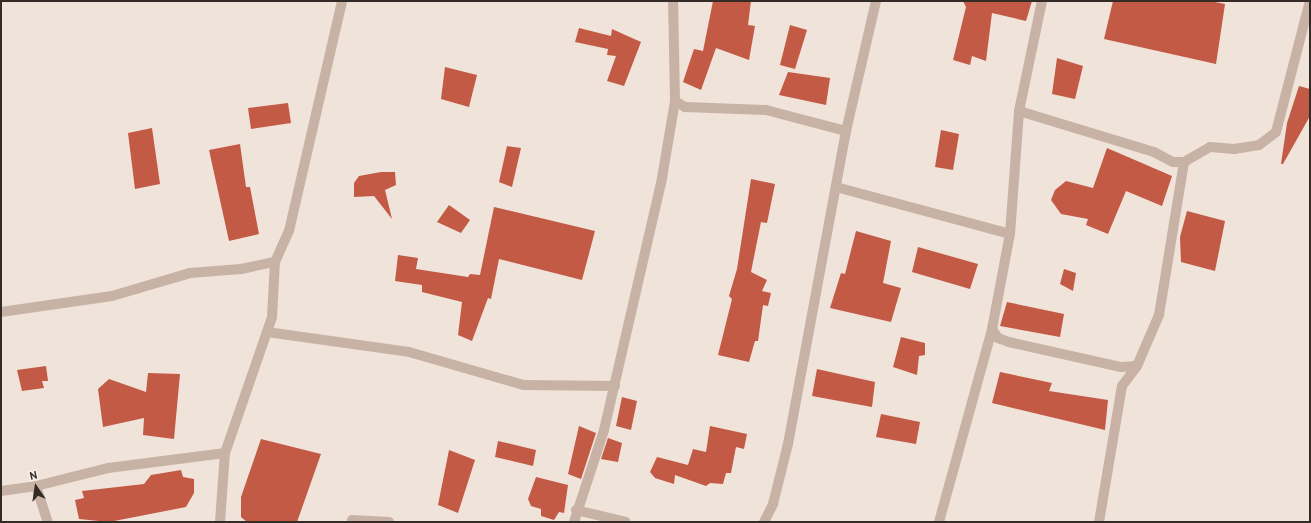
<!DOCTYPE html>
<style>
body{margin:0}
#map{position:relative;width:1311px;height:523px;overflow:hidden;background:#f0e3d9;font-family:"PT Sans",sans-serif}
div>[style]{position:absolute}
.building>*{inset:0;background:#c25a45}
.minor>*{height:10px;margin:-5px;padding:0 5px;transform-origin:5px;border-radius:5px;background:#c8b2a6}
span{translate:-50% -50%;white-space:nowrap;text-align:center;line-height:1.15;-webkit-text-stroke:3.5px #f8eee5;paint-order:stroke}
.frame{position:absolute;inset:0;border:2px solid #342a26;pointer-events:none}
.north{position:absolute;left:16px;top:467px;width:40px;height:40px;-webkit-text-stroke:3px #f8eee5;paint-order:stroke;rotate:347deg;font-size:11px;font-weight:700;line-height:16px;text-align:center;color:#342a26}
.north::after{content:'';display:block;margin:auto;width:14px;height:18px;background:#342a26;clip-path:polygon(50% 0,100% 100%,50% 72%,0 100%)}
</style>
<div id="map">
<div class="building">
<i style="clip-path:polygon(713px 1px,751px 1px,748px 25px,755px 26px,749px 60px,716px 48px,701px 90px,683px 82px,694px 49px,703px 51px)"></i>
<i style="clip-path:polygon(963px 1px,1032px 1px,1026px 21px,992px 13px,986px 61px,972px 56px,970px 65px,953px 60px,966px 7px)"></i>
<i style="clip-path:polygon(1113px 1px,1210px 1px,1225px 4px,1216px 64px,1104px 39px)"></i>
<i style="clip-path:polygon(790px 25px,807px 30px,795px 69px,780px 65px)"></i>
<i style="clip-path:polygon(579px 28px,611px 36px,612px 29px,641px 42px,624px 86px,607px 81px,616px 56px,607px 55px,608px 49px,575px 42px)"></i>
<i style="clip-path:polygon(1057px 58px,1083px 66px,1075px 99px,1052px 94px)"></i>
<i style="clip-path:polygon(445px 67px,477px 75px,469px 107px,441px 99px)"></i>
<i style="clip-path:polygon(788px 72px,830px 78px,826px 105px,779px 95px)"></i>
<i style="clip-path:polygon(1299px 86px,1310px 89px,1310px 116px,1283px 164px,1281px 164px,1287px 123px)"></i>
<i style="clip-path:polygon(288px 103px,291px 123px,251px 129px,248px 108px)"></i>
<i style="clip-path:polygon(152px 128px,160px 184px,135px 189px,128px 133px)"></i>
<i style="clip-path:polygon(941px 130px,959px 134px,953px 170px,935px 167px)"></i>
<i style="clip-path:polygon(240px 144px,246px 187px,250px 187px,259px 234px,229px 241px,209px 150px)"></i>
<i style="clip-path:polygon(507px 146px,521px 148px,512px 187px,499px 182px)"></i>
<i style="clip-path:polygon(1107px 148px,1172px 176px,1162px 206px,1126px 191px,1108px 234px,1086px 225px,1088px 219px,1061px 214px,1051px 200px,1055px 190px,1066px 181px,1093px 188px)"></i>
<i style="clip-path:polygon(381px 172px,395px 172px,396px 185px,385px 190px,392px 219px,374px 196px,354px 197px,354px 183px,359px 176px)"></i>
<i style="clip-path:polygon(751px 179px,775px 184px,767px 223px,761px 222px,751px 272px,767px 280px,762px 291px,771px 293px,768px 306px,763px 305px,758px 341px,755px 341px,749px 362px,718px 355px,732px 299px,729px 296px,737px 269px)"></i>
<i style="clip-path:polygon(449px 205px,470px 220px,461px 233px,437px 222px)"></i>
<i style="clip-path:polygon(494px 207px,595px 231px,582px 280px,499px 259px,491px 299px,488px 298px,472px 341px,458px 335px,462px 302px,422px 292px,422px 285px,395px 281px,398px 255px,418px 258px,416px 269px,468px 277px,470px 274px,480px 275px)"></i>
<i style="clip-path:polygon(1187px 211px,1225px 221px,1215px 271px,1181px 262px,1180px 237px)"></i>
<i style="clip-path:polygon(856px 231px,891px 241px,883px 283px,901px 288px,891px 322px,830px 308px,841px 273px,845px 274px)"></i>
<i style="clip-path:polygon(918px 247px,978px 264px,970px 289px,912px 272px)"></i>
<i style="clip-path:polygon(1064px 269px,1076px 273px,1073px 291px,1060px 284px)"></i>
<i style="clip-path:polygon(1007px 302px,1064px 314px,1060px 337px,1000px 326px)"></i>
<i style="clip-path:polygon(901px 337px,925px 343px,925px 355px,919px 356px,917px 375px,893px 367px)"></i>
<i style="clip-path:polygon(46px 366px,48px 381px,42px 381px,44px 388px,22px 391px,17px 370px)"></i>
<i style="clip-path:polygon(817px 369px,875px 382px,872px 407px,812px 396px)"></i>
<i style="clip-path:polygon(1000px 372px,1052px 383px,1049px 391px,1108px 400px,1105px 430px,992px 403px)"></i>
<i style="clip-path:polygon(148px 373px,180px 374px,174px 439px,143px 435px,144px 418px,103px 427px,98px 389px,109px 379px,146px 392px)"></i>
<i style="clip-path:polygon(622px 397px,637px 401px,631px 430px,616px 426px)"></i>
<i style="clip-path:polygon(881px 414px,920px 422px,916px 444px,876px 437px)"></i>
<i style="clip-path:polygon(579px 426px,596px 433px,581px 479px,568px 474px)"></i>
<i style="clip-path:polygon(710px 426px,747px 434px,744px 449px,736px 447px,731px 473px,726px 473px,723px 484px,710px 483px,706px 486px,675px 475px,674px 484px,655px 478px,650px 472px,657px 457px,688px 465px,693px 449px,706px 452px)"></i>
<i style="clip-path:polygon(608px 438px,622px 443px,618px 462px,601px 459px)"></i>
<i style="clip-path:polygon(261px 439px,321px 454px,297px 522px,247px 522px,241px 517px,241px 497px)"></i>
<i style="clip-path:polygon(498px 441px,536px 450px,533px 466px,495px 457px)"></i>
<i style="clip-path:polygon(449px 450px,475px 460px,458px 513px,438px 505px)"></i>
<i style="clip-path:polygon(181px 470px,183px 477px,194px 479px,194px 493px,186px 507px,109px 522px,79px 519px,75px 500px,84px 498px,82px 491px,144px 484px,151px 475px)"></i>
<i style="clip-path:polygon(536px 477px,568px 485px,564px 513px,559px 512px,554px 520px,541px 516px,541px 509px,531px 506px,528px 499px)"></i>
</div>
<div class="minor">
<i style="left:675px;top:101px;width:12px;rotate:31deg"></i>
<i style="left:685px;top:107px;width:81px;rotate:2.1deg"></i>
<i style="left:766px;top:110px;width:83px;rotate:14.7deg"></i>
<i style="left:1019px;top:111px;width:141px;rotate:16.9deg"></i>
<i style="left:1154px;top:152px;width:21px;rotate:28deg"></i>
<i style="left:1173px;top:162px;width:11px"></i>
<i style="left:1184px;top:162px;width:30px;rotate:-30deg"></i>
<i style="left:1210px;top:147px;width:24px;rotate:5deg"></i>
<i style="left:1234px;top:149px;width:25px;rotate:-9deg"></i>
<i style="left:1259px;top:145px;width:21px;rotate:-37deg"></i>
<i style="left:1276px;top:132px;width:135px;rotate:-75.5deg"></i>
<i style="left:836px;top:187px;width:180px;rotate:15.1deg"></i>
<i style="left:1px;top:312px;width:112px;rotate:-8.2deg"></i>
<i style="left:112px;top:296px;width:81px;rotate:-16.4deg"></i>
<i style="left:190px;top:273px;width:51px;rotate:-4.5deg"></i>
<i style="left:241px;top:269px;width:35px;rotate:-12deg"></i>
<i style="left:992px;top:329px;width:11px;rotate:56deg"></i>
<i style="left:998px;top:338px;width:12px;rotate:20deg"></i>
<i style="left:1009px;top:342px;width:115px;rotate:12.6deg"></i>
<i style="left:1121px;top:367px;width:16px;rotate:-4deg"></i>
<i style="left:1137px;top:366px;width:56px;rotate:-66.7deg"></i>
<i style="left:1159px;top:315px;width:155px;rotate:-80.7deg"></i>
<i style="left:267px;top:332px;width:143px;rotate:8deg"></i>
<i style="left:409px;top:352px;width:119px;rotate:16.1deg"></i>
<i style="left:523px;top:385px;width:92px;rotate:0.6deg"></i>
<i style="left:36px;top:486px;width:38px;rotate:72deg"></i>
<i style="left:1px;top:491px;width:35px;rotate:-8deg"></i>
<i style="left:36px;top:486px;width:74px;rotate:-14deg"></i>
<i style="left:108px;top:468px;width:118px;rotate:-7.3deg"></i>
<i style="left:576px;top:510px;width:51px;rotate:13.5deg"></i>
<i style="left:352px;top:520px;width:37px;rotate:3deg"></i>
<i style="left:220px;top:522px;width:69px;rotate:-85.9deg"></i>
<i style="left:225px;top:453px;width:144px;rotate:-70.9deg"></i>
<i style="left:272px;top:317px;width:55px;rotate:-86.9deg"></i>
<i style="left:275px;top:262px;width:34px;rotate:-66deg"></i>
<i style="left:289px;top:231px;width:236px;rotate:-77deg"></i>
<i style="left:574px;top:522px;width:97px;rotate:-71.9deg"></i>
<i style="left:604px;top:430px;width:259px;rotate:-77deg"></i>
<i style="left:662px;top:178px;width:78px;rotate:-80.4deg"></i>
<i style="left:675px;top:101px;width:100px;rotate:-91.1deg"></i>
<i style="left:764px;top:522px;width:20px;rotate:-63deg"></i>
<i style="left:773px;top:504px;width:62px;rotate:-76deg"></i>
<i style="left:788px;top:444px;width:318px;rotate:-79.5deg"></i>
<i style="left:846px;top:131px;width:133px;rotate:-77deg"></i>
<i style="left:939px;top:522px;width:200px;rotate:-74.6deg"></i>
<i style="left:992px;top:329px;width:97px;rotate:-79.3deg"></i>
<i style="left:1010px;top:234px;width:123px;rotate:-85.8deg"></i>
<i style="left:1019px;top:111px;width:112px;rotate:-78.2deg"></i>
<i style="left:1099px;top:522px;width:138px;rotate:-80.4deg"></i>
<i style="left:1122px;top:386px;width:25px;rotate:-53deg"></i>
</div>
<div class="frame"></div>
<div class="north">N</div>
</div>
